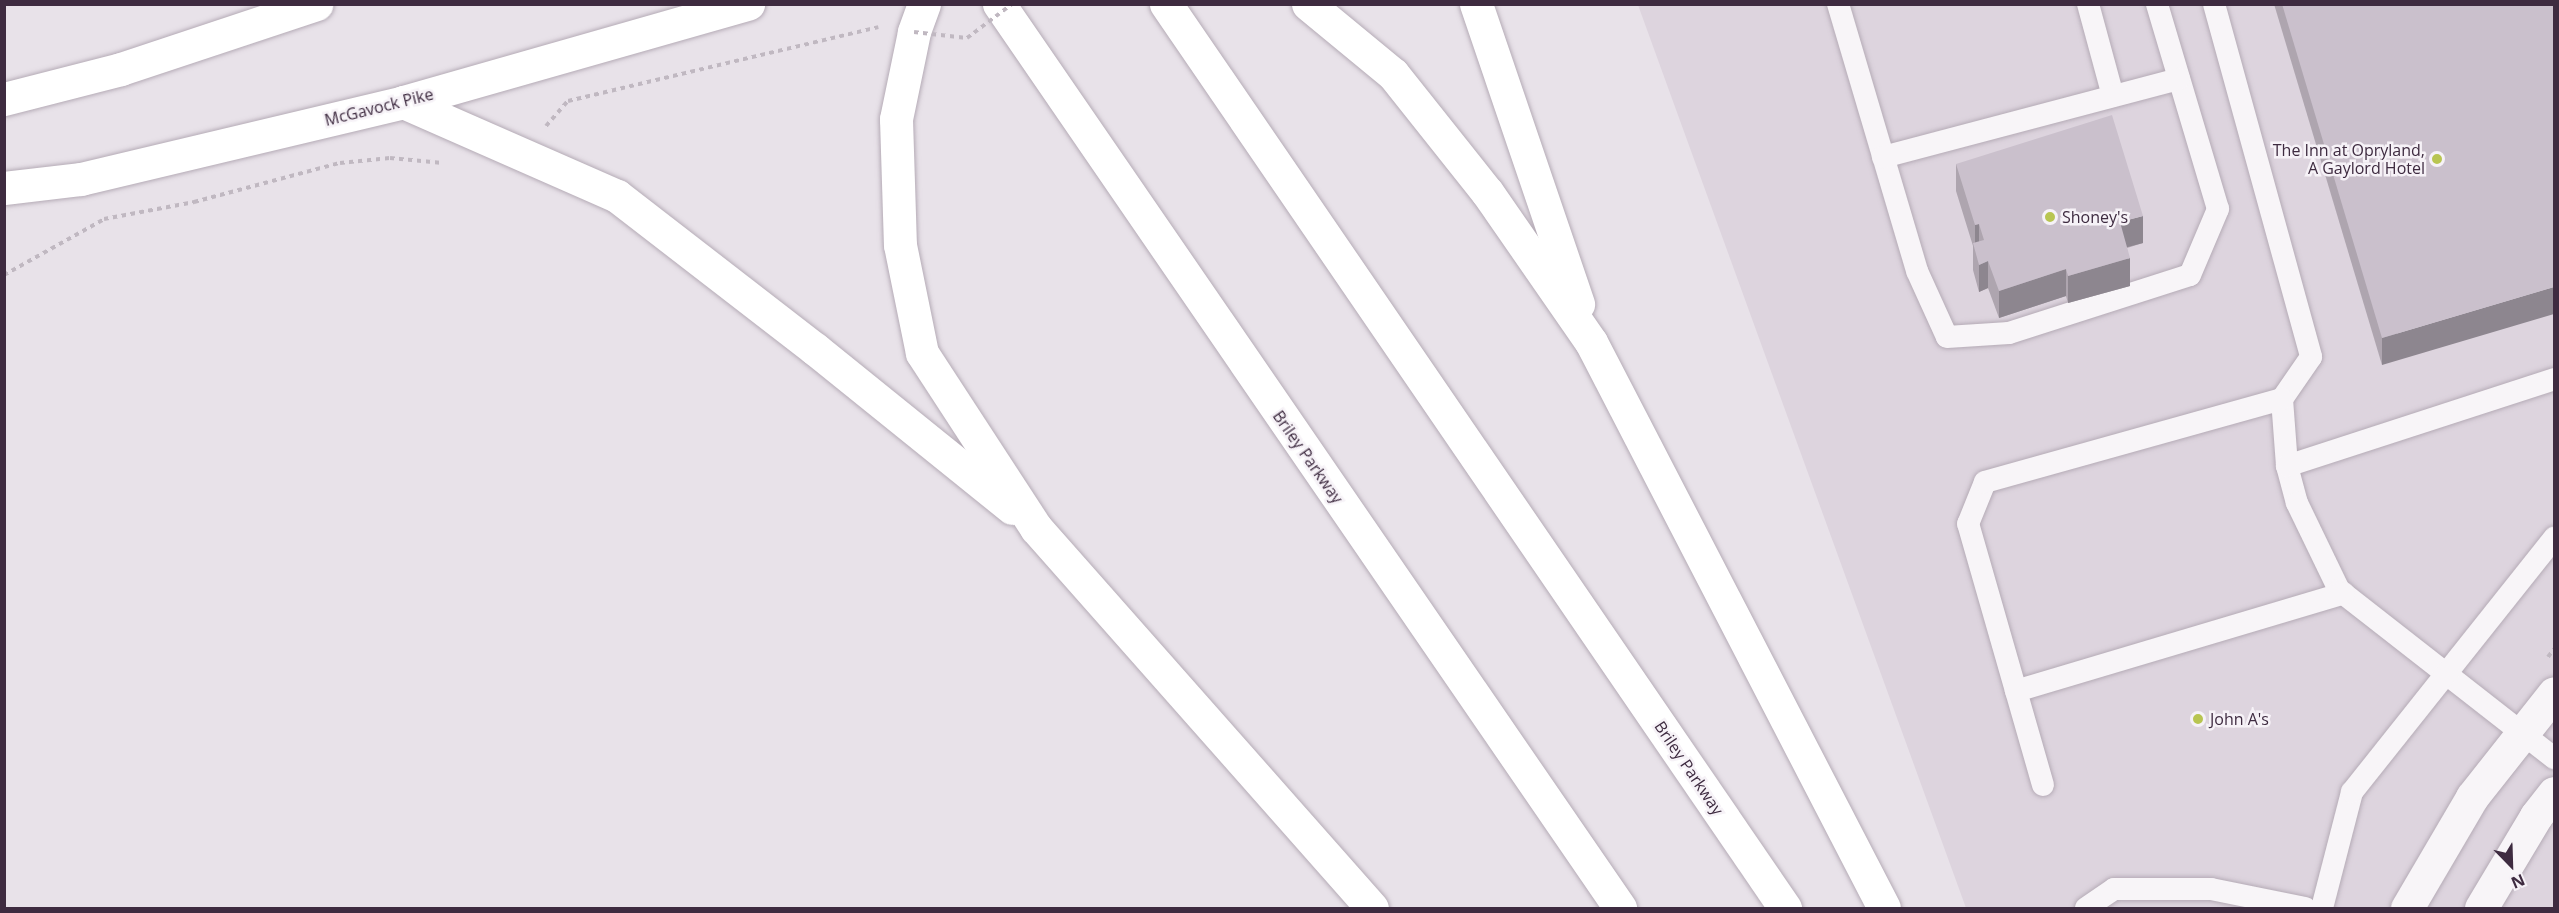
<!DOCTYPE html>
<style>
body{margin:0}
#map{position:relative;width:2559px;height:913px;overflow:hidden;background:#e8e2e9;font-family:"Open Sans",sans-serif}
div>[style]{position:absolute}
.built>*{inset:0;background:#ddd4de}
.path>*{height:4px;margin-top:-2px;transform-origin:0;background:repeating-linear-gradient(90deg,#c0b8c1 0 4.5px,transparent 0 9px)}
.roads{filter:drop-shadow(0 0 2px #b5abb6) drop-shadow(0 0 2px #b5abb6)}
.service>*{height:22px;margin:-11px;padding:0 11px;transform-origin:11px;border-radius:11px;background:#f8f5f8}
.minor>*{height:33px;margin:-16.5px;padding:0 16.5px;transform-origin:16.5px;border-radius:16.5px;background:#f8f5f8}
.secondary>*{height:33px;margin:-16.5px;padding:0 16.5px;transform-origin:16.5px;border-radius:16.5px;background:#fff}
.motorway>*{height:33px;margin:-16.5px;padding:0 16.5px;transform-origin:16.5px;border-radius:16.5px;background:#fff}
.path-bridge>*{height:4px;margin-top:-2px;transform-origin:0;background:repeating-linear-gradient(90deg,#c0b8c1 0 4.5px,transparent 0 9px)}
.wall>*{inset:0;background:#aea5af}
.shaded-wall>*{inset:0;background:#8d868f}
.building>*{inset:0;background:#cac0cc}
.dots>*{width:16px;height:16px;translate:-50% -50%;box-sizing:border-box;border:3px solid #f6f2f7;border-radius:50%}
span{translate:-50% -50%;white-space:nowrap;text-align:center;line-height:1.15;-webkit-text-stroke:5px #f6f2f7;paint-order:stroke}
.street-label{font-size:16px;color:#3e2b40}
.poi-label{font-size:16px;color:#3e2b40}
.right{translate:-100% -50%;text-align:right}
.left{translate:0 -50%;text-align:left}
.frame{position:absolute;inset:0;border:6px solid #3e2b40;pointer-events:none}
.north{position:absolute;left:2481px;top:835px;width:60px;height:60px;-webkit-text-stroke:4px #f6f2f7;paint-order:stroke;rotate:157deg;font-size:16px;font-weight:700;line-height:24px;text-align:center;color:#3e2b40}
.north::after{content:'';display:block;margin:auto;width:21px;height:27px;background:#3e2b40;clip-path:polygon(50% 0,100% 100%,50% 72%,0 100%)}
</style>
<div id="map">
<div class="built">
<i style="clip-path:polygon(1638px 5px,2554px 5px,2554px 908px,1966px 908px)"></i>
</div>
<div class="path">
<i style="left:546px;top:126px;width:33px;rotate:-49deg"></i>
<i style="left:568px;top:101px;width:319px;rotate:-13.4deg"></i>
<i style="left:4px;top:275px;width:115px;rotate:-29.2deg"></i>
<i style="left:104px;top:219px;width:92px;rotate:-10.7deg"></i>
<i style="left:194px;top:202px;width:151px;rotate:-15deg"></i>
<i style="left:340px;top:163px;width:50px;rotate:-5.7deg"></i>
<i style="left:390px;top:158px;width:53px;rotate:5.4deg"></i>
<i style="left:2548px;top:657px;width:10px;rotate:-53deg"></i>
</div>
<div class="roads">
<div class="service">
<i style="left:1838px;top:4px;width:278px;rotate:73.5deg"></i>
<i style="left:1917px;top:271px;width:72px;rotate:65.6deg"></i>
<i style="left:1947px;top:337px;width:62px;rotate:-3.7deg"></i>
<i style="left:2009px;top:333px;width:190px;rotate:-17.8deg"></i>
<i style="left:2190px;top:275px;width:72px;rotate:-67deg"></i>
<i style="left:2218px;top:209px;width:214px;rotate:-106.6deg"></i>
<i style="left:2088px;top:4px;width:95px;rotate:74.8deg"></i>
<i style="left:2214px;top:4px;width:366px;rotate:74.6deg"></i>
<i style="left:2311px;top:357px;width:51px;rotate:124.6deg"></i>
<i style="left:2282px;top:399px;width:67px;rotate:85.7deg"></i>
<i style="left:2287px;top:466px;width:38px;rotate:75deg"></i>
<i style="left:2297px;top:503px;width:97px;rotate:64.2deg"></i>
<i style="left:2339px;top:590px;width:273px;rotate:38deg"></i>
<i style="left:1883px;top:157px;width:306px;rotate:-14.8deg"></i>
<i style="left:2287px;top:466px;width:281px;rotate:-18deg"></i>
<i style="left:2016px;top:691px;width:342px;rotate:-16.6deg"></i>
<i style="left:2043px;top:785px;width:272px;rotate:-106deg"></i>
<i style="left:1968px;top:524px;width:45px;rotate:-68deg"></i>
<i style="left:1985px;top:482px;width:308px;rotate:-15.6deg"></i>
<i style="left:2086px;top:908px;width:34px;rotate:-34deg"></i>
<i style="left:2114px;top:889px;width:97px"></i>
<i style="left:2211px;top:889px;width:96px;rotate:11.4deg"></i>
<i style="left:2322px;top:908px;width:120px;rotate:-75.5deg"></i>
<i style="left:2352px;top:792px;width:325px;rotate:-51.5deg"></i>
</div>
<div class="minor">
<i style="left:2407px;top:908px;width:129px;rotate:-59.6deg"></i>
<i style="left:2472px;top:797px;width:132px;rotate:-51.7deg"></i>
<i style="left:2481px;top:908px;width:107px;rotate:-59.1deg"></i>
<i style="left:2536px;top:816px;width:29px;rotate:-52deg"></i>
</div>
<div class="secondary">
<i style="left:4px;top:99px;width:121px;rotate:-14.4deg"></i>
<i style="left:121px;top:69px;width:206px;rotate:-18.4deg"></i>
<i style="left:4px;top:188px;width:78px;rotate:-6.7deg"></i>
<i style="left:81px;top:179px;width:331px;rotate:-13.4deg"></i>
<i style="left:403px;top:102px;width:359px;rotate:-15.9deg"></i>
</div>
<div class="motorway">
<i style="left:924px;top:4px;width:30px;rotate:110deg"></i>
<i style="left:914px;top:32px;width:89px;rotate:101.7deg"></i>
<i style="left:896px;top:119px;width:126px;rotate:88.2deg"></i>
<i style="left:900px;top:245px;width:110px;rotate:78.5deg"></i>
<i style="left:922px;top:353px;width:209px;rotate:56.9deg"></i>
<i style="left:1036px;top:528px;width:507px;rotate:48.52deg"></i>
<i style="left:999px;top:4px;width:1097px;rotate:55.51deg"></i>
<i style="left:1166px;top:4px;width:1096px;rotate:55.6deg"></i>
<i style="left:1308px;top:4px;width:110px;rotate:39.5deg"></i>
<i style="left:1393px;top:74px;width:151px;rotate:51.5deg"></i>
<i style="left:1487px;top:192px;width:183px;rotate:55.3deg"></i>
<i style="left:1591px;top:342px;width:637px;rotate:62.63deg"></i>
<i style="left:1476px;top:4px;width:317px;rotate:71.2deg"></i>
<i style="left:403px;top:102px;width:234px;rotate:23.7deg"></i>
<i style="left:617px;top:196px;width:250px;rotate:37.7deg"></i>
<i style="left:815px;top:349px;width:253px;rotate:38.9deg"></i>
</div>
</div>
<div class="path-bridge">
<i style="left:914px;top:32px;width:53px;rotate:6.5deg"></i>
<i style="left:967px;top:38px;width:56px;rotate:-37.1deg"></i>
</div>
<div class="wall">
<i style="clip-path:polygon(2274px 4px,2554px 4px,2382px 365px)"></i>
<i style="clip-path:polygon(1956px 164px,2143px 243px,2127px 248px,2130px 286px,2068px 303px,2066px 296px,1999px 318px,1988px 288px,1979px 292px,1973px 270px,1973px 246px,1956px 191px)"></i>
</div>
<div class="shaded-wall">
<i style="clip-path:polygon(2143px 216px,2143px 243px,2120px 249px,2120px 222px)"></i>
<i style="clip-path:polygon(1979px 224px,1979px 251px,1975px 249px,1975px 225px)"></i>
<i style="clip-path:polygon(2130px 258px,2130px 286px,2068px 303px,2068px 276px)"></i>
<i style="clip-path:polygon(1988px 261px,1988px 288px,1979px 292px,1979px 265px)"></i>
<i style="clip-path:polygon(2066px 269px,2066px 296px,1999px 318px,1999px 291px)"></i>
<i style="clip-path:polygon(2554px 287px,2554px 314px,2382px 365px,2382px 338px)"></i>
</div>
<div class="building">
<i style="clip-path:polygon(2282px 4px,2554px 4px,2554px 287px,2382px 338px)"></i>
<i style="clip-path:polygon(2112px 115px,2143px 216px,2120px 222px,2130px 258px,2068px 276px,2066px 269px,1999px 291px,1988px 261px,1979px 265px,1973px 243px,1984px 240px,1979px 224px,1975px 225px,1956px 164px)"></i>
</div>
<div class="dots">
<i style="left:2437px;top:159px;background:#b8c551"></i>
<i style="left:2050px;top:217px;background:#b8c551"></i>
<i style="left:2198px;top:719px;background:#b8c551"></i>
</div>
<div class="street-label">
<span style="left:379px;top:107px;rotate:-14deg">McGavock Pike</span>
<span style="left:1308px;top:457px;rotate:55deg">Briley Parkway</span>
<span style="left:1689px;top:768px;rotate:56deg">Briley Parkway</span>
</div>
<div class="poi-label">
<span class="right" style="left:2425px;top:159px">The Inn at Opryland,<br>A Gaylord Hotel</span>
<span class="left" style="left:2062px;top:217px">Shoney's</span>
<span class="left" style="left:2210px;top:719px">John A's</span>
</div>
<div class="frame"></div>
<div class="north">N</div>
</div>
